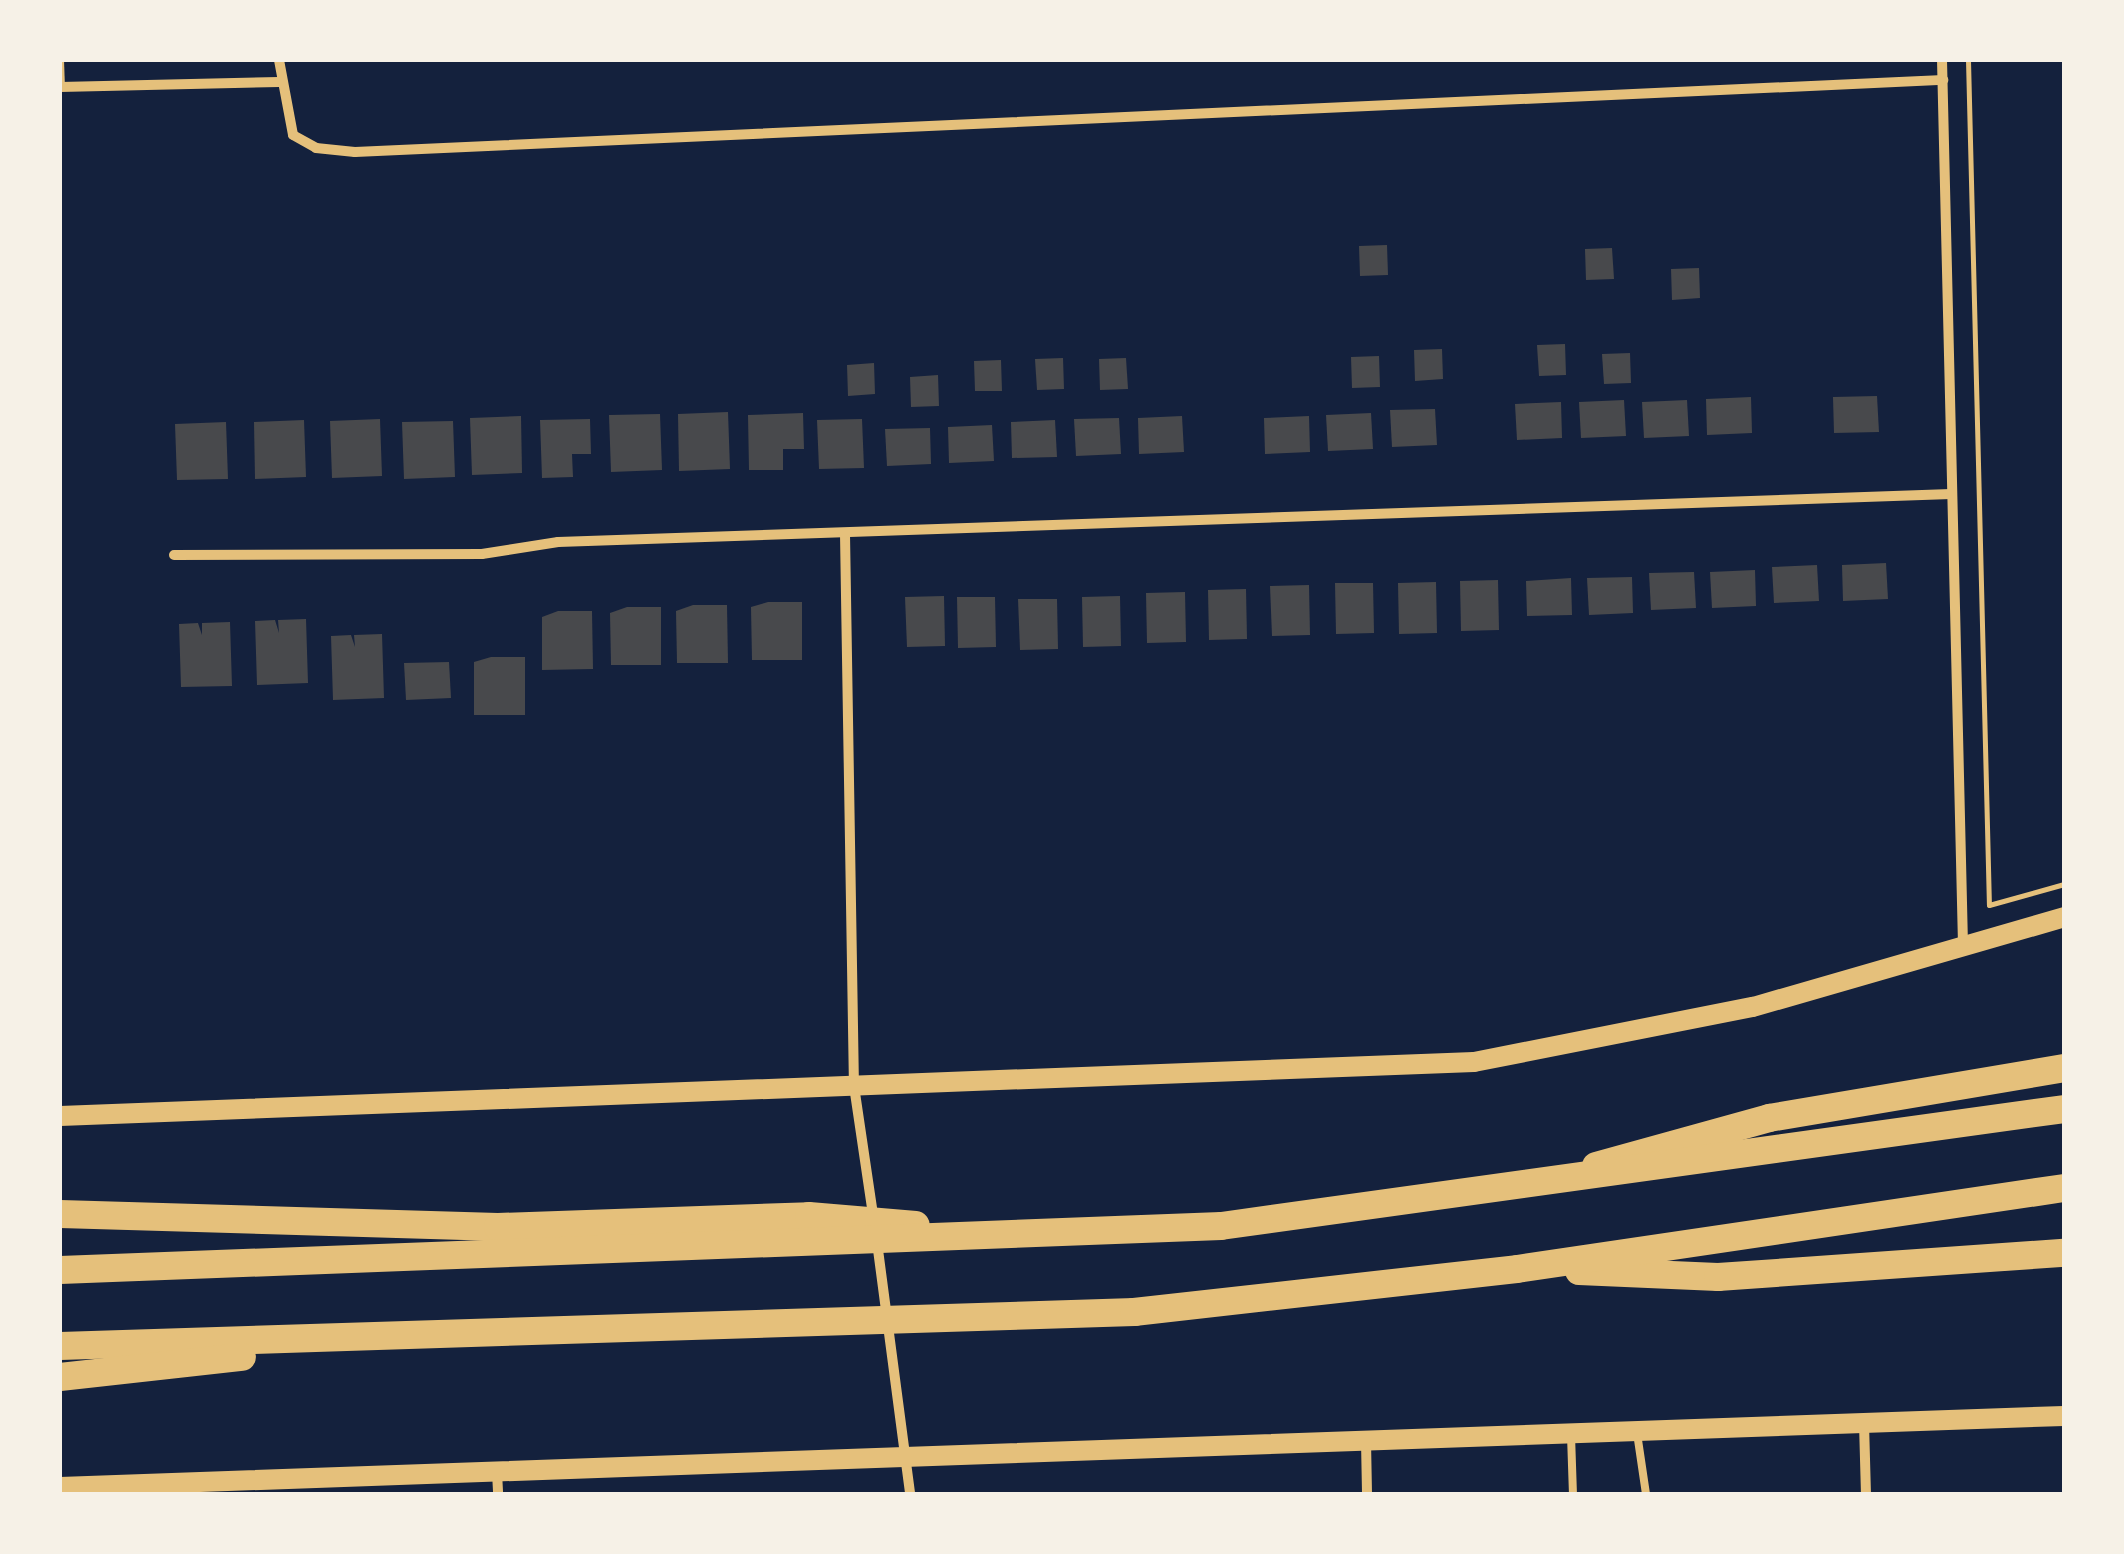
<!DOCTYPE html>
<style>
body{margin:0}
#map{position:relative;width:2124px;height:1554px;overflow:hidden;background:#14213d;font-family:Montserrat,sans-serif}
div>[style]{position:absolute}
.building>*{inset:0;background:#48494c}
.path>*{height:5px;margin:-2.5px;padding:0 2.5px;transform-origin:2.5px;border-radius:2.5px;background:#e5c07b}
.service>*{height:8px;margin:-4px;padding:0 4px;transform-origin:4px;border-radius:4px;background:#e5c07b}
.minor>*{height:10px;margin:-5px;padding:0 5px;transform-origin:5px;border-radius:5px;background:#e5c07b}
.secondary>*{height:20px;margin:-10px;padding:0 10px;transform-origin:10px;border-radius:10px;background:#e5c07b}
.motorway>*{height:28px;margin:-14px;padding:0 14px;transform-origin:14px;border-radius:14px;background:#e5c07b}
span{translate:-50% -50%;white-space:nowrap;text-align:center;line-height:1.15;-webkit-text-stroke:8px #f6f1e7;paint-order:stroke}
.frame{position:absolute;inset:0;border:62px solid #f6f1e7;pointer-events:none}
</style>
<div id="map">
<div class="building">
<i style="clip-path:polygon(1387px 245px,1388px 275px,1360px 276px,1359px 246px)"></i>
<i style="clip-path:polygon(1612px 248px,1614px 279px,1586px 280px,1585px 249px)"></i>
<i style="clip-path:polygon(1699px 268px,1700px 298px,1672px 300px,1671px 269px)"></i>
<i style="clip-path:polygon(1565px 344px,1566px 375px,1539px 376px,1537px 345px)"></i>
<i style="clip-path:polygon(1442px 349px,1443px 379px,1415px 381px,1414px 350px)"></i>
<i style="clip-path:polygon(1630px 353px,1631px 383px,1604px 384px,1602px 354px)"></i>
<i style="clip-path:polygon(1379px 356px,1380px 387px,1352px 388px,1351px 357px)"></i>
<i style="clip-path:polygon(1063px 358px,1064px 389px,1037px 390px,1035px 359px)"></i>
<i style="clip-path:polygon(1126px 358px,1128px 389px,1100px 390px,1099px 359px)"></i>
<i style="clip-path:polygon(1001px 360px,1002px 391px,975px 391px,974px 361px)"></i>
<i style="clip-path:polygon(874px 363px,875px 394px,848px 396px,847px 365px)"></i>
<i style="clip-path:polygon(938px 375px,939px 406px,911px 407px,910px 377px)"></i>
<i style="clip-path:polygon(1877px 396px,1879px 432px,1834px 433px,1833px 397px)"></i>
<i style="clip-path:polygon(1751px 397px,1752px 433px,1707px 435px,1706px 399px)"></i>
<i style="clip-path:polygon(1624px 400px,1626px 436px,1581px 438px,1579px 402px)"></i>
<i style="clip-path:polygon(1687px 400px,1689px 436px,1644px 438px,1642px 402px)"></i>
<i style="clip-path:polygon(1561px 402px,1562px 438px,1517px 440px,1515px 404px)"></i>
<i style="clip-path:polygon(1435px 409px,1437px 445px,1392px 447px,1390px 410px)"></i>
<i style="clip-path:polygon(728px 412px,730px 469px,679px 471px,678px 414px)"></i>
<i style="clip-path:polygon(803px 413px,804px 449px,783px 449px,783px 470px,749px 470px,748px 415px)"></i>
<i style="clip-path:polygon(1371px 413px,1373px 449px,1328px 451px,1326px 415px)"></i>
<i style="clip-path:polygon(660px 414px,662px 470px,611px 472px,609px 415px)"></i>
<i style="clip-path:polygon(521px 416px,522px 473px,472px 475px,470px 418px)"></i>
<i style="clip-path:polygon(1182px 416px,1184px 452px,1139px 454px,1138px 418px)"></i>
<i style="clip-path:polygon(1309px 416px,1310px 452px,1265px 454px,1264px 418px)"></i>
<i style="clip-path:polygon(1119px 418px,1121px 454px,1076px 456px,1074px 419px)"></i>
<i style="clip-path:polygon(380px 419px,382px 476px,332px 478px,330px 421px)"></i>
<i style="clip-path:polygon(590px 419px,591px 454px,572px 454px,573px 477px,542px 478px,540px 420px)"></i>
<i style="clip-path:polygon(862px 419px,864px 468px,819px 469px,817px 420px)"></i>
<i style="clip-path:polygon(304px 420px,306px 477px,255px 479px,254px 422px)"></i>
<i style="clip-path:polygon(1055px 420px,1057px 457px,1012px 458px,1011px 422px)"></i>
<i style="clip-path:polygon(453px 421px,455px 477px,404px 479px,402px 422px)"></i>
<i style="clip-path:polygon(226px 422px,228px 479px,177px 480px,175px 424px)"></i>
<i style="clip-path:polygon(992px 425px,994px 461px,949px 463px,948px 427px)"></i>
<i style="clip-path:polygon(930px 428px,931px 464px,887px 466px,885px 429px)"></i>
<i style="clip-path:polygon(1886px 563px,1888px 599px,1843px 601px,1842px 565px)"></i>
<i style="clip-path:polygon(1817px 565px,1819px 601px,1774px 603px,1772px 567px)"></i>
<i style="clip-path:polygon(1755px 570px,1756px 606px,1712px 608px,1710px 572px)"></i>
<i style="clip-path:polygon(1694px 572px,1696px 608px,1651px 610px,1649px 573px)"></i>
<i style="clip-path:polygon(1632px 577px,1633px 613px,1589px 615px,1587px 578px)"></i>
<i style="clip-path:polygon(1571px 578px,1572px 615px,1527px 616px,1526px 581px)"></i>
<i style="clip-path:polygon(1498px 580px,1499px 630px,1461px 631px,1460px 581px)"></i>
<i style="clip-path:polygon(1436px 582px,1437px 633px,1399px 634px,1398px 583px)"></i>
<i style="clip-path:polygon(1335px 583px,1373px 583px,1374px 633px,1336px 634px)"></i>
<i style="clip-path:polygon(1309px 585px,1310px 635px,1272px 636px,1270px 586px)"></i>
<i style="clip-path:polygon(1246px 589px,1247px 639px,1209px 640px,1208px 590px)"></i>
<i style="clip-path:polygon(1185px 592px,1186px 642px,1147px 643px,1146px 593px)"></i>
<i style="clip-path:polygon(944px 596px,945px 646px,907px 647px,905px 597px)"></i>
<i style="clip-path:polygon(1120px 596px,1121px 646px,1083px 647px,1082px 597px)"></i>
<i style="clip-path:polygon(957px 597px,995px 597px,996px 647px,958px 648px)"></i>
<i style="clip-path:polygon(1018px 599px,1057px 599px,1058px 649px,1020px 650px)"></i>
<i style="clip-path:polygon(768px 602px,802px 602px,802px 660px,752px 660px,751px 607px)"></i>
<i style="clip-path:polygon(693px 605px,727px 605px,728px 663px,677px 663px,676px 611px)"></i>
<i style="clip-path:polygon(627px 607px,661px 607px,661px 665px,611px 665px,610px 613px)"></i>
<i style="clip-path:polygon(558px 611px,592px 611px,593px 669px,542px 670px,542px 617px)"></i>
<i style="clip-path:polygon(306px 619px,308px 683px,257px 685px,255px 621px,275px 620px,279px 633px,278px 620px)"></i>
<i style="clip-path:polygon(230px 622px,232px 686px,181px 687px,179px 624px,198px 623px,202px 635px,202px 623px)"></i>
<i style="clip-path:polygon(382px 634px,384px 698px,333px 700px,331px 636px,351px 635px,355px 647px,354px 635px)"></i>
<i style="clip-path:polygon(491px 657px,525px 657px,525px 715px,474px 715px,474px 662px)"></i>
<i style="clip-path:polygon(449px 662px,451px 698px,406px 700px,404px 663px)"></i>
</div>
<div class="path">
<i style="left:1968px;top:60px;width:845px;rotate:88.58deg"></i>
<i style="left:1989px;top:905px;width:78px;rotate:-15.6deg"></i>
</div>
<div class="service">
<i style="left:60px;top:60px;width:27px;rotate:88deg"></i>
<i style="left:1637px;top:1433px;width:62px;rotate:81.6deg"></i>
<i style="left:1571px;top:1435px;width:59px;rotate:88.1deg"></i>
</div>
<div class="minor">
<i style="left:279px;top:60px;width:76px;rotate:79.4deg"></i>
<i style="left:293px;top:135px;width:26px;rotate:29deg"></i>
<i style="left:316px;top:148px;width:39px;rotate:6deg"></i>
<i style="left:355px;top:152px;width:1590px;rotate:-2.6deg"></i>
<i style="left:1942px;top:60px;width:885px;rotate:88.64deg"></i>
<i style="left:60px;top:87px;width:219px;rotate:-1.3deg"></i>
<i style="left:845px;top:534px;width:552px;rotate:89.07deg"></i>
<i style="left:854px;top:1086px;width:136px;rotate:81.6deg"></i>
<i style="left:174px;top:555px;width:308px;rotate:-0.2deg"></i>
<i style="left:482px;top:554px;width:77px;rotate:-9deg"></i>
<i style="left:558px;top:542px;width:1394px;rotate:-1.97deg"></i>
<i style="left:877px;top:1242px;width:254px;rotate:82.5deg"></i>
<i style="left:1864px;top:1423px;width:71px;rotate:88.4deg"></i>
<i style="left:1366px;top:1441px;width:53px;rotate:88.9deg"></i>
<i style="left:497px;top:1472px;width:22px;rotate:87deg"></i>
</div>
<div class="secondary">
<i style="left:60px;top:1116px;width:1415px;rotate:-2.19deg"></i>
<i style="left:1474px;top:1062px;width:284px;rotate:-11.2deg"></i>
<i style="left:1753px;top:1007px;width:324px;rotate:-16.1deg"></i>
<i style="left:60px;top:1487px;width:2005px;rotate:-2.03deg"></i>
</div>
<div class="motorway">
<i style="left:1596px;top:1166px;width:180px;rotate:-15.5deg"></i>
<i style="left:1769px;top:1118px;width:299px;rotate:-9.6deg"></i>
<i style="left:60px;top:1214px;width:438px;rotate:1.7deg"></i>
<i style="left:498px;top:1227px;width:311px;rotate:-2deg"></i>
<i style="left:809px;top:1216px;width:107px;rotate:4.8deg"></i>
<i style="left:60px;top:1270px;width:1162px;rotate:-2.17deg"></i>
<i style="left:1221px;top:1226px;width:851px;rotate:-7.9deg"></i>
<i style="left:1579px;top:1271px;width:139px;rotate:2.5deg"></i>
<i style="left:1718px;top:1277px;width:347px;rotate:-4deg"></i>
<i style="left:60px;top:1346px;width:1075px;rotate:-1.81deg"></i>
<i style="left:1134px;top:1312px;width:385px;rotate:-6.4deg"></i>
<i style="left:1517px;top:1269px;width:553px;rotate:-8.42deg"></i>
<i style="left:60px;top:1377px;width:183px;rotate:-6.3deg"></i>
</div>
<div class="frame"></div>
</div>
